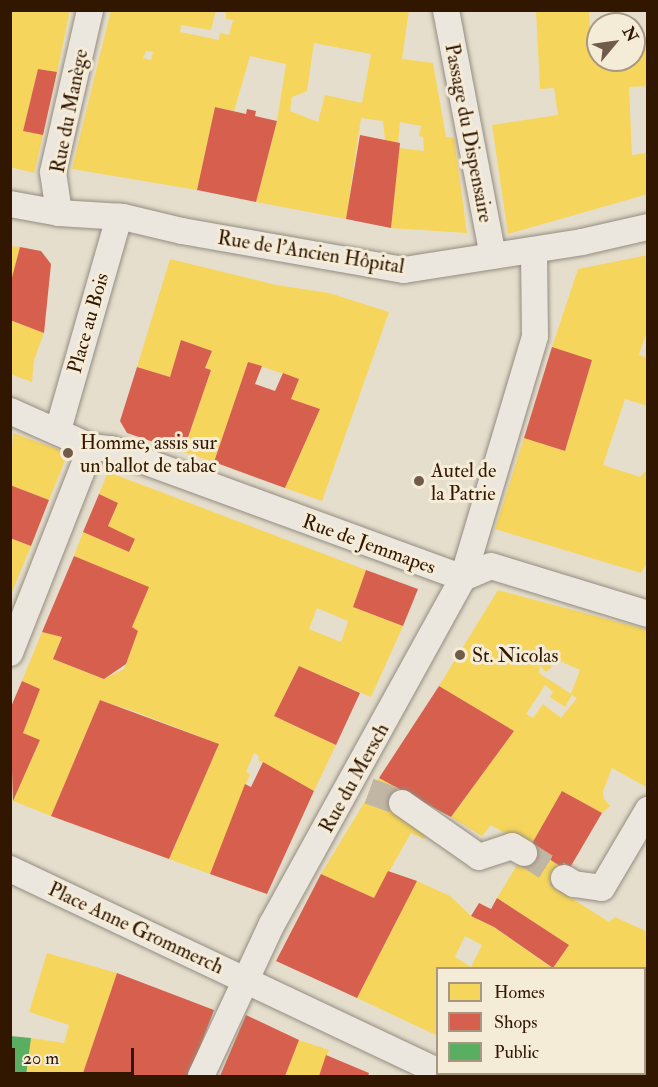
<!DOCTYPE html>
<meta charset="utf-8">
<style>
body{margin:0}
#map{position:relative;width:658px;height:1087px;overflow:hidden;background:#e5decd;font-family:"IM FELL Double Pica",serif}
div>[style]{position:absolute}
.homes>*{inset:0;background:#f6d55c}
.shops>*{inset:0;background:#d6604d}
.public>*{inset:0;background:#5aae61}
.pedestrian-tunnel>*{height:26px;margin-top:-13px;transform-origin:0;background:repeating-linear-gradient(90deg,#c1b6a4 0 26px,transparent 0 39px)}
.roads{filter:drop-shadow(0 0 2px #948c7f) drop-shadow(0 0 2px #948c7f)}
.pedestrian>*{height:26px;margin:-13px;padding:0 13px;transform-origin:13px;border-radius:13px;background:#ebe6de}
.dots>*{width:16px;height:16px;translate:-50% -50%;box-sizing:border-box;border:3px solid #f5ecd8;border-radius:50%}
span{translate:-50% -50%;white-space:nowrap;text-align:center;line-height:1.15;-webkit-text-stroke:6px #f5ecd8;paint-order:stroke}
.street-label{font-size:20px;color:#311600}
.poi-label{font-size:20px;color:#311600}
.left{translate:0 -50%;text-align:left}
.frame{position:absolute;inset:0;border:12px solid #311600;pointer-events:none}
.legend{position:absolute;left:436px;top:967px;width:210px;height:108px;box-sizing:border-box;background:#f5ecd8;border:2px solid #a79682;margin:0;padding:8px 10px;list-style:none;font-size:18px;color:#311600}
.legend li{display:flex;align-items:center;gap:12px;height:30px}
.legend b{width:30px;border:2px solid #a79682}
.north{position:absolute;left:586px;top:12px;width:60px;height:60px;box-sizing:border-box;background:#f5ecd8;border:2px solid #a79682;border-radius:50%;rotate:61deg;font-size:16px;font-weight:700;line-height:24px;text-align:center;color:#311600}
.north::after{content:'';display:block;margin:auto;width:21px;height:27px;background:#705c48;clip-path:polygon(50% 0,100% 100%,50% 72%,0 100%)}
.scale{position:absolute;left:12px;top:1048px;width:122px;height:27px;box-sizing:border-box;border:3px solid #311600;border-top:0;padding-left:8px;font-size:18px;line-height:21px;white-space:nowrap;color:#311600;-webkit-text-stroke:4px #f5ecd8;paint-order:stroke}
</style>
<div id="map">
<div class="homes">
<i style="clip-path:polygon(10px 10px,70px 10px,57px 72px,38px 69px,23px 131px,43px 135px,34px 173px,10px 167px)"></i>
<i style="clip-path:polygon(evenodd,111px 10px,216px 10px,211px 30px,181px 25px,180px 32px,219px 40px,220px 33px,229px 35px,233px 20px,226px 19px,226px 13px,219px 10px,409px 10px,402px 59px,433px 63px,446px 137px,454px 138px,467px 233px,391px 228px,399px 148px,424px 151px,423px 137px,419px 136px,421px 126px,400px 122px,398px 143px,385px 140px,383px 121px,361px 118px,346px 219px,256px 202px,277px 121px,286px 64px,250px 56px,234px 111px,215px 107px,197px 190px,72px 169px,111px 10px,314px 43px,371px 54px,362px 103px,325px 95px,318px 122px,290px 111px,292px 97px,307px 91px,314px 43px,111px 10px,146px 51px,153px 52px,151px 60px,143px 58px,146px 51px)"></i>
<i style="clip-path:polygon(536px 10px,589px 10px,591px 43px,598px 42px,598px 60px,634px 60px,634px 40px,648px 40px,648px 86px,629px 87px,632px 155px,648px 153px,648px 194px,508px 234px,492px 125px,558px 115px,554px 88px,540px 89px)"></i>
<i style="clip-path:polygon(10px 246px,20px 247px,11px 282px,10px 282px)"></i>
<i style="clip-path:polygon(648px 255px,647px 331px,639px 355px,648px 358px,648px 406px,625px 399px,603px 465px,640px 477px,648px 469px,648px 561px,641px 573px,495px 529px,524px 438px,565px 451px,592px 360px,552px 347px,578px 269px)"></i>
<i style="clip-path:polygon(170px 259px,276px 285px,329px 293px,389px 312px,322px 501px,285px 488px,320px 409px,291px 399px,299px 379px,248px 362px,214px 462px,183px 452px,211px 370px,205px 368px,212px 351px,181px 340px,170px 377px,137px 367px)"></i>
<i style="clip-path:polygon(10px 320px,44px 333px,34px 360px,32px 382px,10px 374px)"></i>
<i style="clip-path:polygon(13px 433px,68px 453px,49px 500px,10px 485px)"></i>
<i style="clip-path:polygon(evenodd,108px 472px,366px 570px,353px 607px,403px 626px,371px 697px,299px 666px,274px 716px,336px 745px,314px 791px,258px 760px,259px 756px,254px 753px,246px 772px,250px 774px,210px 874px,169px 859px,219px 744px,136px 712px,100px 700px,51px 816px,13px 801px,40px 740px,23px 733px,40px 689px,22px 681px,42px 632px,62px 637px,53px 659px,104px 679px,124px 669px,138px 631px,132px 627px,148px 587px,74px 556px,83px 532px,129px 552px,135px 539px,108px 526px,118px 503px,99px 494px,108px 472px,317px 608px,348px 621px,341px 642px,309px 629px,317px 608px)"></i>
<i style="clip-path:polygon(10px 538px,31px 546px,11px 594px,10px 594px)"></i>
<i style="clip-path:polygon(evenodd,498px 590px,648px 630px,648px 788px,612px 768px,603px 791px,604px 799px,610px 806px,602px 813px,562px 791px,530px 847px,568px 871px,557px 889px,609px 922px,615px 917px,648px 932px,648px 1076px,520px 1074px,645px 1074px,645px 969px,553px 968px,569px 945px,497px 898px,528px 847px,491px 825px,482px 836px,451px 817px,514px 731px,439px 686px,498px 590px,545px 646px,553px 658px,580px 670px,571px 694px,539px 673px,540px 666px,546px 672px,552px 667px,543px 653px,545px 646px,498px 590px,545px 685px,553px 692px,550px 697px,565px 707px,572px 695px,577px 698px,561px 718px,543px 704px,533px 718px,526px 714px,545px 685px)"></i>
<i style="clip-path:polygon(379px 778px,408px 794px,429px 829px,424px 839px,411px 833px,374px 898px,321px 874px)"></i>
<i style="clip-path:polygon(evenodd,417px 881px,450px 896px,471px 916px,494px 927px,552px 968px,438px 968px,438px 1036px,357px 998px,417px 881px,465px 936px,482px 945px,471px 967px,455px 957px,465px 936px)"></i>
<i style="clip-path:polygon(47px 953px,117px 973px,82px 1076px,26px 1076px,31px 1038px,64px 1043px,69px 1025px,29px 1012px)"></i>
<i style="clip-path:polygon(299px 1040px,329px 1050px,319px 1076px,285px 1076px)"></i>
</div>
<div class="shops">
<i style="clip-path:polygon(38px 69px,57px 72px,43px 135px,23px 131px)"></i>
<i style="clip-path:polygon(215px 107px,246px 114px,247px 109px,256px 111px,255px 116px,277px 121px,256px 202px,197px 190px)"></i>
<i style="clip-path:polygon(360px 135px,400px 143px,391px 228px,346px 219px)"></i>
<i style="clip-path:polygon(20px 247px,41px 251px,51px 264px,44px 333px,10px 320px,10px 285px)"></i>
<i style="clip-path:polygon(181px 340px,212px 351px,205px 368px,211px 370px,183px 452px,127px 433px,120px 421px,137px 367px,170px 377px)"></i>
<i style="clip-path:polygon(552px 347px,592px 360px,565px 451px,524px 438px)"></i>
<i style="clip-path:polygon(248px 362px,262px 366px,255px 384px,275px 391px,283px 373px,299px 379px,291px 399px,320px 409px,285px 488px,214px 462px)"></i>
<i style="clip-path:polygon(10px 485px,49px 500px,31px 546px,10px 538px)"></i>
<i style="clip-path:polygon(99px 494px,118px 503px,108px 526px,135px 539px,129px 552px,83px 532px)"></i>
<i style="clip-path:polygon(74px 556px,149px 587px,132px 627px,138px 631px,126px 664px,104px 679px,53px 659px,62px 637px,42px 632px)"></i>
<i style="clip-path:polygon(366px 570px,418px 589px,403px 626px,353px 607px)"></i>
<i style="clip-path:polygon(299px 666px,360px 693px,336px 745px,274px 716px)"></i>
<i style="clip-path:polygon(22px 681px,40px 689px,23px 733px,40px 740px,13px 801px,10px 709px)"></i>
<i style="clip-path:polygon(439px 686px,514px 731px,451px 817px,379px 778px)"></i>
<i style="clip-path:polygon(100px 700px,219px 744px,169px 859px,51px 816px)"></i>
<i style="clip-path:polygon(263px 762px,314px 791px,267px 894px,210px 874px,245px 784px,251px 787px)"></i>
<i style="clip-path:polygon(562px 791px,602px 813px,568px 871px,530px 847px)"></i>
<i style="clip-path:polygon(388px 871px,417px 881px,357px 998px,276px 961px,321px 874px,374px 898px)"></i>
<i style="clip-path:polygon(497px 898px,569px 945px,553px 968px,494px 927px,471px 916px,479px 903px,491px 909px)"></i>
<i style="clip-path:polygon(117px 973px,214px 1010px,189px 1076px,82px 1076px)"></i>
<i style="clip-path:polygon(246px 1015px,299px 1040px,285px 1076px,220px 1076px)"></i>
<i style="clip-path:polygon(326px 1055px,369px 1073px,368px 1076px,319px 1076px)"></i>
</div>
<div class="public">
<i style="clip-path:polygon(10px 1036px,31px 1038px,26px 1076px,10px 1076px)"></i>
</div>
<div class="pedestrian-tunnel">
<i style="left:369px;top:791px;width:35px;rotate:20deg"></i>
<i style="left:524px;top:853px;width:47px;rotate:32deg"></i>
</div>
<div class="roads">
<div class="pedestrian">
<i style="left:446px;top:10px;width:250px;rotate:79.2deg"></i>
<i style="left:10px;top:204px;width:50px;rotate:10.4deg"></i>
<i style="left:59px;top:213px;width:64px;rotate:3.6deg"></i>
<i style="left:123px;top:217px;width:61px;rotate:13.3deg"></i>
<i style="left:182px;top:231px;width:225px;rotate:10deg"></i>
<i style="left:404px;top:270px;width:180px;rotate:-8.9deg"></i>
<i style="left:582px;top:242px;width:68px;rotate:-12.8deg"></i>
<i style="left:59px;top:213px;width:41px;rotate:-98.3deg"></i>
<i style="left:53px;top:172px;width:166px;rotate:-77.1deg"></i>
<i style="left:10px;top:411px;width:89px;rotate:24deg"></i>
<i style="left:91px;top:447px;width:20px;rotate:6deg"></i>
<i style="left:111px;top:449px;width:375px;rotate:20.1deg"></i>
<i style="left:463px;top:578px;width:30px;rotate:-23deg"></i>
<i style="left:491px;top:566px;width:164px;rotate:17deg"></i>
<i style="left:58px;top:430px;width:222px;rotate:-74deg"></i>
<i style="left:10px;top:653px;width:221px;rotate:-68.5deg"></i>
<i style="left:402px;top:803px;width:94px;rotate:35deg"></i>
<i style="left:479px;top:857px;width:35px;rotate:-18deg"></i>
<i style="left:512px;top:846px;width:14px;rotate:30deg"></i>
<i style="left:10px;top:869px;width:473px;rotate:25.3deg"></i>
<i style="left:564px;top:878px;width:12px;rotate:31deg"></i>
<i style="left:574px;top:884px;width:28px;rotate:8deg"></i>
<i style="left:602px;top:888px;width:91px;rotate:-59.5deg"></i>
<i style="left:201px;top:1076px;width:168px;rotate:-65deg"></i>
<i style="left:272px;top:924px;width:395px;rotate:-61.1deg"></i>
<i style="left:463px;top:578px;width:252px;rotate:-73.4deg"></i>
<i style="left:535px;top:336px;width:86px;rotate:-90.7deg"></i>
</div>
</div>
<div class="dots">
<i style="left:68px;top:453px;background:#705c48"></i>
<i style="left:419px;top:481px;background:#705c48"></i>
<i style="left:460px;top:655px;background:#705c48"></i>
</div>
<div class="street-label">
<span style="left:69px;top:111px;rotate:-79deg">Rue du Manège</span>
<span style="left:469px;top:133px;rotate:79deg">Passage du Dispensaire</span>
<span style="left:311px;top:252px;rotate:9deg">Rue de l'Ancien Hôpital</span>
<span style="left:88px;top:323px;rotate:-74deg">Place au Bois</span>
<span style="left:369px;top:544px;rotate:20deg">Rue de Jemmapes</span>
<span style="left:354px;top:778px;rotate:-61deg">Rue du Mersch</span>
<span style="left:136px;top:928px;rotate:25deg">Place Anne Grommerch</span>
</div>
<div class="poi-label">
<span class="left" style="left:80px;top:454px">Homme, assis sur<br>un ballot de tabac</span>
<span class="left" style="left:431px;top:482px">Autel de<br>la Patrie</span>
<span class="left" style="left:472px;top:655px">St. Nicolas</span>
</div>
<div class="frame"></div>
<ul class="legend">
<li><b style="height:16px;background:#f6d55c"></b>Homes</li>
<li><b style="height:16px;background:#d6604d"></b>Shops</li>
<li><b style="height:16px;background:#5aae61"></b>Public</li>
</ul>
<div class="north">N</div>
<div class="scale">20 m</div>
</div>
